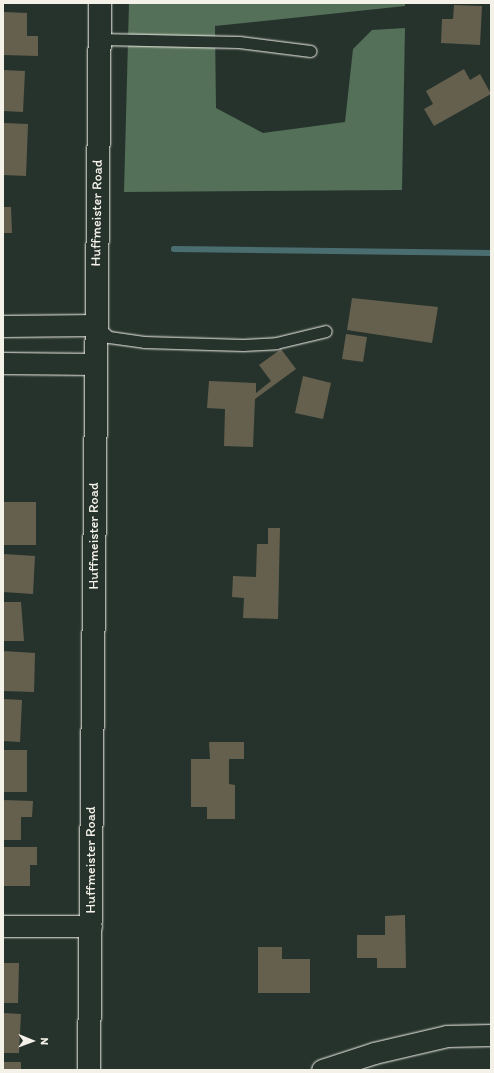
<!DOCTYPE html>
<style>
body{margin:0}
#map{position:relative;width:494px;height:1073px;overflow:hidden;background:#26332d;font-family:Itim,sans-serif}
div>[style]{position:absolute}
.green>*{inset:0;background:#547058}
.stream>*{height:5.5px;margin:-2.75px;padding:0 2.75px;transform-origin:2.75px;border-radius:2.75px;background:#4a6d70}
.building>*{inset:0;background:#65604e}
.roads{filter:drop-shadow(0 0 1px #f4f1e8) drop-shadow(0 0 1px #f4f1e8)}
.lane>*{height:11px;margin:-5.5px;padding:0 5.5px;transform-origin:5.5px;border-radius:5.5px;background:#26332d}
.street>*{height:21px;margin:-10.5px;padding:0 10.5px;transform-origin:10.5px;border-radius:10.5px;background:#26332d}
.secondary>*{height:22px;margin:-11px;padding:0 11px;transform-origin:11px;border-radius:11px;background:#26332d}
span{translate:-50% -50%;white-space:nowrap;text-align:center;line-height:1.15;-webkit-text-stroke:3px #26332d;paint-order:stroke}
.street-label{font-size:14px;color:#f4f1e8}
.frame{position:absolute;inset:0;border:4px solid #f4f1e8;pointer-events:none}
.north{position:absolute;left:12px;top:1021px;width:40px;height:40px;-webkit-text-stroke:3px #26332d;paint-order:stroke;rotate:91deg;font-size:11px;font-weight:700;line-height:16px;text-align:center;color:#f4f1e8}
.north::after{content:'';display:block;margin:auto;width:14px;height:18px;background:#f4f1e8;clip-path:polygon(50% 0,100% 100%,50% 72%,0 100%)}
</style>
<div id="map">
<div class="green">
<i style="clip-path:polygon(129px 3px,405px 3px,405px 6px,215px 26px,216px 108px,263px 133px,345px 122px,353px 49px,372px 30px,405px 28px,402px 190px,124px 192px)"></i>
</div>
<div class="stream">
<i style="left:174px;top:249px;width:317px;rotate:0.7deg"></i>
</div>
<div class="building">
<i style="clip-path:polygon(454px 5px,482px 6px,480px 45px,441px 43px,442px 19px,453px 19px)"></i>
<i style="clip-path:polygon(3px 12px,27px 13px,27px 36px,38px 36px,38px 56px,3px 55px)"></i>
<i style="clip-path:polygon(464px 69px,470px 80px,480px 74px,491px 94px,434px 126px,424px 109px,433px 104px,426px 91px)"></i>
<i style="clip-path:polygon(3px 70px,25px 71px,23px 112px,3px 111px)"></i>
<i style="clip-path:polygon(3px 123px,28px 124px,26px 176px,3px 175px)"></i>
<i style="clip-path:polygon(3px 207px,11px 207px,12px 233px,3px 233px)"></i>
<i style="clip-path:polygon(352px 298px,438px 307px,432px 343px,347px 330px)"></i>
<i style="clip-path:polygon(346px 334px,367px 337px,363px 362px,342px 359px)"></i>
<i style="clip-path:polygon(281px 349px,296px 369px,255px 399px,253px 447px,224px 446px,225px 409px,207px 408px,209px 381px,256px 383px,256px 393px,271px 381px,259px 365px)"></i>
<i style="clip-path:polygon(303px 376px,331px 383px,323px 419px,295px 413px)"></i>
<i style="clip-path:polygon(3px 502px,36px 502px,36px 545px,3px 545px)"></i>
<i style="clip-path:polygon(268px 528px,280px 528px,278px 619px,243px 618px,244px 598px,232px 597px,233px 576px,256px 577px,257px 544px,268px 544px)"></i>
<i style="clip-path:polygon(3px 554px,35px 556px,33px 594px,3px 592px)"></i>
<i style="clip-path:polygon(3px 602px,21px 602px,24px 641px,3px 641px)"></i>
<i style="clip-path:polygon(3px 651px,35px 653px,34px 692px,3px 691px)"></i>
<i style="clip-path:polygon(3px 699px,22px 700px,20px 742px,3px 741px)"></i>
<i style="clip-path:polygon(209px 742px,244px 742px,244px 759px,229px 759px,229px 784px,235px 785px,235px 819px,207px 819px,207px 807px,191px 807px,191px 759px,210px 759px)"></i>
<i style="clip-path:polygon(3px 750px,27px 750px,27px 792px,3px 792px)"></i>
<i style="clip-path:polygon(3px 800px,33px 801px,32px 817px,21px 817px,21px 840px,3px 840px)"></i>
<i style="clip-path:polygon(3px 847px,37px 847px,37px 865px,30px 865px,30px 886px,3px 886px)"></i>
<i style="clip-path:polygon(405px 915px,406px 968px,377px 968px,377px 958px,357px 958px,357px 935px,385px 935px,385px 916px)"></i>
<i style="clip-path:polygon(258px 947px,282px 947px,282px 959px,310px 959px,310px 993px,258px 993px)"></i>
<i style="clip-path:polygon(3px 963px,19px 963px,18px 1003px,3px 1003px)"></i>
<i style="clip-path:polygon(3px 1013px,21px 1014px,19px 1053px,3px 1053px)"></i>
<i style="clip-path:polygon(3px 1062px,21px 1062px,21px 1070px,3px 1070px)"></i>
</div>
<div class="roads">
<div class="lane">
<i style="left:100px;top:39px;width:139px;rotate:1.2deg"></i>
<i style="left:239px;top:42px;width:72px;rotate:7.2deg"></i>
<i style="left:97px;top:326px;width:16px;rotate:43deg"></i>
<i style="left:109px;top:337px;width:35px;rotate:8deg"></i>
<i style="left:144px;top:342px;width:99px;rotate:1.7deg"></i>
<i style="left:243px;top:345px;width:33px;rotate:-3deg"></i>
<i style="left:276px;top:343px;width:51px;rotate:-13.5deg"></i>
</div>
<div class="street">
<i style="left:3px;top:326px;width:92px;rotate:-0.6deg"></i>
<i style="left:3px;top:363px;width:92px;rotate:0.6deg"></i>
<i style="left:3px;top:926px;width:88px"></i>
<i style="left:322px;top:1070px;width:55px;rotate:-18.1deg"></i>
<i style="left:374px;top:1053px;width:75px;rotate:-13.1deg"></i>
<i style="left:447px;top:1036px;width:44px;rotate:-1.3deg"></i>
</div>
<div class="secondary">
<i style="left:89px;top:1070px;width:1067px;rotate:-89.41deg"></i>
</div>
</div>
<div class="street-label">
<span style="left:97px;top:213px;rotate:-89deg">Huffmeister Road</span>
<span style="left:94px;top:536px;rotate:-90deg">Huffmeister Road</span>
<span style="left:91px;top:860px;rotate:-90deg">Huffmeister Road</span>
</div>
<div class="frame"></div>
<div class="north">N</div>
</div>
